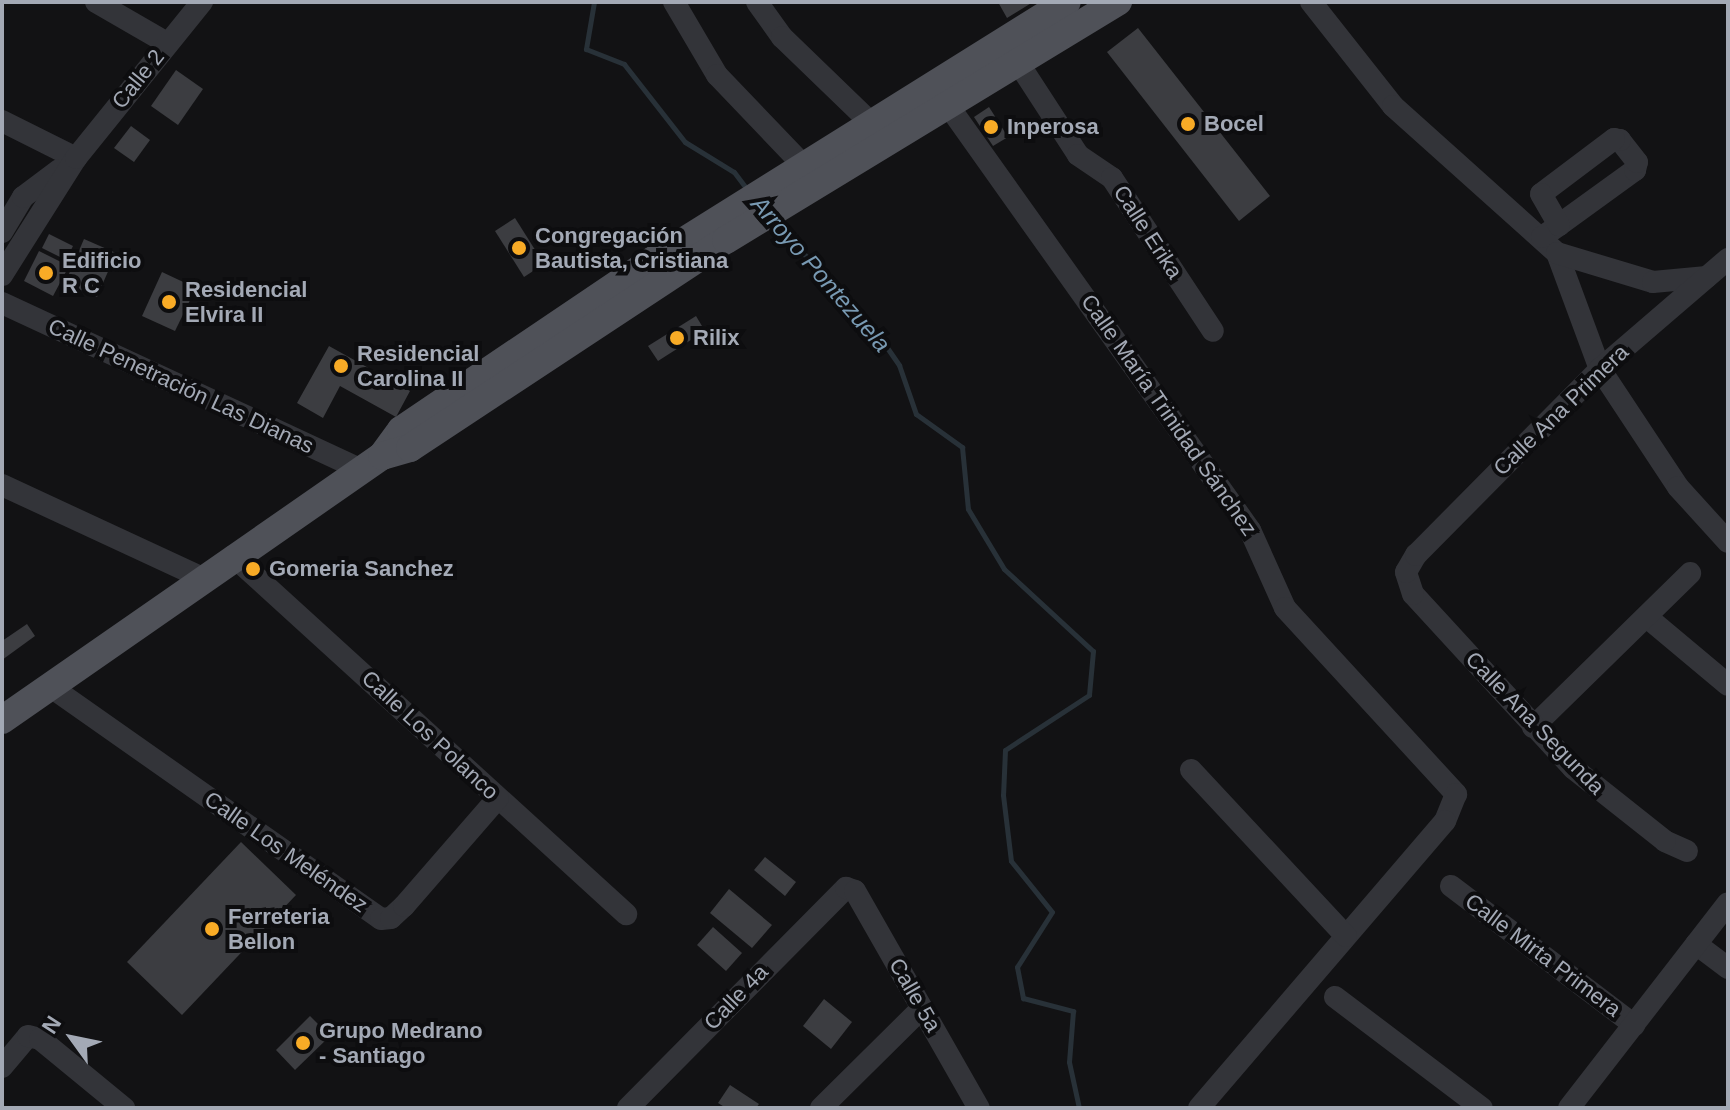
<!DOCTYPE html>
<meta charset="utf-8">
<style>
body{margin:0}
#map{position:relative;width:1730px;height:1110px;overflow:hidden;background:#121214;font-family:Arial,sans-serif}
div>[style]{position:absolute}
.stream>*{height:5px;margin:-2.5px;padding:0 2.5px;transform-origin:2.5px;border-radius:2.5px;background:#283138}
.building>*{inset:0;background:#3c3d41}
.minor>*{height:22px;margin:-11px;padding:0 11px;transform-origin:11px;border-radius:11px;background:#333439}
.major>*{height:28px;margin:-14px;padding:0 14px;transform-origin:14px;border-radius:14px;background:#4f5158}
.dots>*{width:22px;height:22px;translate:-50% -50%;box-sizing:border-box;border:4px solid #0d0d0f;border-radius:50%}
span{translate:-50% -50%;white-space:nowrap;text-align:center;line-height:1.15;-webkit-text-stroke:8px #0d0d0f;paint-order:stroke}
.street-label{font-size:22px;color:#a3a9b5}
.poi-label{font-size:22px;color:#a3a9b5;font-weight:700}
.left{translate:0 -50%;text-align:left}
.water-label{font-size:24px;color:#7899b2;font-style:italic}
.frame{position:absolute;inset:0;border:4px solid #a3a9b5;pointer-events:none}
.north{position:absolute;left:32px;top:998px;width:80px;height:80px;-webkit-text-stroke:6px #0d0d0f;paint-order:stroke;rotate:303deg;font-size:22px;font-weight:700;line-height:32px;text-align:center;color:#a3a9b5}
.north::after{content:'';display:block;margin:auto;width:28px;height:36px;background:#a3a9b5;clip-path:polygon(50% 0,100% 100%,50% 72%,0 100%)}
</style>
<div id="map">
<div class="stream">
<i style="left:594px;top:2px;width:48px;rotate:99.7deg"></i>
<i style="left:586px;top:49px;width:41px;rotate:21.5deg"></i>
<i style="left:624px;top:64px;width:99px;rotate:52deg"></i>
<i style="left:685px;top:142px;width:57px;rotate:31.5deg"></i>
<i style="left:734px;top:172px;width:21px;rotate:53deg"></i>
<i style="left:773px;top:222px;width:136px;rotate:45.9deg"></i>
<i style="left:868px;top:320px;width:55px;rotate:55.4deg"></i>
<i style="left:899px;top:365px;width:52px;rotate:70.9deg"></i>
<i style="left:916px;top:414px;width:57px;rotate:35.7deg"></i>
<i style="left:962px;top:447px;width:62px;rotate:84.5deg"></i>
<i style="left:968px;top:509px;width:70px;rotate:59deg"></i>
<i style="left:1004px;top:569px;width:121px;rotate:42.7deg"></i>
<i style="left:1093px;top:651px;width:44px;rotate:95.2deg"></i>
<i style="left:1089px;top:695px;width:100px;rotate:146.8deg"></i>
<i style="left:1005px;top:750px;width:45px;rotate:92.5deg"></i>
<i style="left:1003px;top:795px;width:66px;rotate:83.1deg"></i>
<i style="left:1011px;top:861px;width:65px;rotate:51.2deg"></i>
<i style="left:1052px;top:912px;width:65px;rotate:122.5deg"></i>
<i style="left:1017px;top:967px;width:32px;rotate:79deg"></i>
<i style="left:1023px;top:998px;width:52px;rotate:14.6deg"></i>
<i style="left:1073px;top:1011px;width:51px;rotate:94.5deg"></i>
<i style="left:1069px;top:1062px;width:47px;rotate:77.7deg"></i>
</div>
<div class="building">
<i style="clip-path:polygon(998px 2px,1033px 2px,1007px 18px)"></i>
<i style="clip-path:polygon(1138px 28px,1270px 196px,1239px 221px,1107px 52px)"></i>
<i style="clip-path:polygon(176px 70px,203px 89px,178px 125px,151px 106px)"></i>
<i style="clip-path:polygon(989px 107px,1008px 137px,993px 146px,974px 117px)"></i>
<i style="clip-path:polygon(131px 126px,150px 140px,134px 162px,114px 148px)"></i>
<i style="clip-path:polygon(515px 218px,544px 264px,524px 277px,495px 231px)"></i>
<i style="clip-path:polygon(49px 234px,73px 246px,66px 260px,42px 248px)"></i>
<i style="clip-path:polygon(84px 239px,116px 253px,97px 297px,65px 283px)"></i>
<i style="clip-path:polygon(39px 251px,69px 266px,53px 296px,24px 281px)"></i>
<i style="clip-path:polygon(162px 272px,196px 288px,175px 331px,142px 316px)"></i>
<i style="clip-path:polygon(696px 316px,705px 331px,658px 361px,648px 346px)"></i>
<i style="clip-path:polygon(329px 346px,410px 391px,396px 417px,340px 386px,323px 418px,297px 403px)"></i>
<i style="clip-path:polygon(27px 624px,35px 636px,2px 660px,2px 641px)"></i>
<i style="clip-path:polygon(241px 842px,296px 895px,182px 1015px,127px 962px)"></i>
<i style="clip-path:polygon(765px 857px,796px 882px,785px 896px,754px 870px)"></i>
<i style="clip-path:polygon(729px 889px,772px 925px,752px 948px,710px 913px)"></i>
<i style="clip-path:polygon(713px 927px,742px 953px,726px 971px,697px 945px)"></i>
<i style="clip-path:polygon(824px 999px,852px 1022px,831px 1049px,803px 1026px)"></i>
<i style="clip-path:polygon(310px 1016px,330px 1036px,295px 1070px,276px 1050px)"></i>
<i style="clip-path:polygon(730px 1085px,759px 1104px,756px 1108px,726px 1108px,718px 1103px)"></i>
</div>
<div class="minor">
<i style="left:96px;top:2px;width:82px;rotate:30deg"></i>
<i style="left:674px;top:2px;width:85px;rotate:59.5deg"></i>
<i style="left:717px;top:75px;width:123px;rotate:46.3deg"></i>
<i style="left:757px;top:2px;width:43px;rotate:54.5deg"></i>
<i style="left:782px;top:37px;width:122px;rotate:44deg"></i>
<i style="left:1311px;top:2px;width:132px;rotate:51.7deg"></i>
<i style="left:1393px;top:106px;width:220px;rotate:41.9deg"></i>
<i style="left:1557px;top:253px;width:124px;rotate:69.7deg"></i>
<i style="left:1600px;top:369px;width:141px;rotate:56.5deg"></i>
<i style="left:1678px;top:487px;width:74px;rotate:47.7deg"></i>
<i style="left:1019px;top:64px;width:108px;rotate:57deg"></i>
<i style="left:1078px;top:155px;width:41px;rotate:34.1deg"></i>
<i style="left:1112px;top:178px;width:183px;rotate:56.6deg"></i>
<i style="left:940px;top:94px;width:535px;rotate:54.59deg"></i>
<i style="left:1250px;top:530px;width:85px;rotate:65.8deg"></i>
<i style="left:1285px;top:608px;width:253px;rotate:47.4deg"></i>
<i style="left:1456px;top:794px;width:29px;rotate:112deg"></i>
<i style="left:1445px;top:821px;width:378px;rotate:130.6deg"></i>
<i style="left:2px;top:121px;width:83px;rotate:26.6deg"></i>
<i style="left:2px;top:232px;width:41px;rotate:-59deg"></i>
<i style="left:23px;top:197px;width:45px;rotate:-36.9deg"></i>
<i style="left:1542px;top:237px;width:21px;rotate:-35deg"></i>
<i style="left:1559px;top:225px;width:94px;rotate:-35.9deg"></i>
<i style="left:1635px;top:170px;width:8px;rotate:-76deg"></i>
<i style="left:1637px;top:162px;width:28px;rotate:-128deg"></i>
<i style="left:1620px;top:140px;width:6px;rotate:-171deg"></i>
<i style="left:1614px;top:139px;width:91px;rotate:143deg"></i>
<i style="left:1541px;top:194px;width:36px;rotate:60deg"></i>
<i style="left:1557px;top:253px;width:100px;rotate:16.8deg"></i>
<i style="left:1653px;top:282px;width:54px;rotate:-5.3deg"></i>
<i style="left:2px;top:275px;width:138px;rotate:-57.7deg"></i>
<i style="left:76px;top:158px;width:201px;rotate:-51.1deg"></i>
<i style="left:2px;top:303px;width:396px;rotate:24.9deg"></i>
<i style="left:2px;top:485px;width:221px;rotate:24.9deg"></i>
<i style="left:233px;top:556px;width:532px;rotate:42.33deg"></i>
<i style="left:1648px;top:618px;width:104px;rotate:39.9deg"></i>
<i style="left:51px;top:687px;width:403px;rotate:35.1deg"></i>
<i style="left:381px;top:919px;width:10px;rotate:-6deg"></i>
<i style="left:391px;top:918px;width:18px;rotate:-43deg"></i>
<i style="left:404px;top:906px;width:143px;rotate:-49deg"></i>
<i style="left:1533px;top:727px;width:220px;rotate:-44.4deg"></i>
<i style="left:1191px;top:770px;width:227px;rotate:47deg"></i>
<i style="left:1687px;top:851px;width:24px;rotate:-156deg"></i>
<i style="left:1665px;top:841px;width:117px;rotate:-141.6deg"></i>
<i style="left:1573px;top:768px;width:236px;rotate:-132.6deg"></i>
<i style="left:1413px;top:594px;width:23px;rotate:-108deg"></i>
<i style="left:1406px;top:572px;width:20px;rotate:-60deg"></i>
<i style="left:1416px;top:555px;width:262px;rotate:-45.3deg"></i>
<i style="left:1600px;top:369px;width:169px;rotate:-40.7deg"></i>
<i style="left:1451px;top:886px;width:230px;rotate:37.2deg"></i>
<i style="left:1696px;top:944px;width:40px;rotate:37deg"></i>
<i style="left:1335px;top:997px;width:184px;rotate:37.1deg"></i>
<i style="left:2px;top:1067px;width:40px;rotate:-50deg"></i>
<i style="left:28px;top:1036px;width:12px;rotate:14deg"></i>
<i style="left:40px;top:1039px;width:109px;rotate:39.4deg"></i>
<i style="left:628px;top:1108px;width:310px;rotate:-45.3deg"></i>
<i style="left:846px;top:888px;width:9px;rotate:18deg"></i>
<i style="left:855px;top:891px;width:250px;rotate:60.3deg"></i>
<i style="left:821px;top:1108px;width:142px;rotate:-44.7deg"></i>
<i style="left:1569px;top:1108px;width:259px;rotate:-52.2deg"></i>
</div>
<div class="major">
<i style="left:382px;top:456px;width:32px;rotate:-54deg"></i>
<i style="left:401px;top:430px;width:303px;rotate:-34deg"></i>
<i style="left:652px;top:261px;width:489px;rotate:-32deg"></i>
<i style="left:2px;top:720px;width:463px;rotate:-34.8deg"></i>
<i style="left:382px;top:456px;width:29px;rotate:-16deg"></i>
<i style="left:410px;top:448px;width:378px;rotate:-33.4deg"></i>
<i style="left:726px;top:240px;width:459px;rotate:-31.3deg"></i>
</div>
<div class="dots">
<i style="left:1188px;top:124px;background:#f8ab26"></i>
<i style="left:991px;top:127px;background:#f8ab26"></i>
<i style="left:519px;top:248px;background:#f8ab26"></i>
<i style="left:46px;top:273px;background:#f8ab26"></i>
<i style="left:169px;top:302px;background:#f8ab26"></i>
<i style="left:677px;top:338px;background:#f8ab26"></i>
<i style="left:341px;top:366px;background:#f8ab26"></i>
<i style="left:253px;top:569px;background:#f8ab26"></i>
<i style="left:212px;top:929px;background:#f8ab26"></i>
<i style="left:303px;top:1043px;background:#f8ab26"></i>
</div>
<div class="street-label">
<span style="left:138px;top:79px;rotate:-51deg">Calle 2</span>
<span style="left:1148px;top:232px;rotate:57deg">Calle Erika</span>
<span style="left:181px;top:386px;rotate:25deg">Calle Penetración Las Dianas</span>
<span style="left:1561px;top:410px;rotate:-44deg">Calle Ana Primera</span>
<span style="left:1169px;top:415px;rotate:55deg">Calle María Trinidad Sánchez</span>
<span style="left:1535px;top:723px;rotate:46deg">Calle Ana Segunda</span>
<span style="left:430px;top:735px;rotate:43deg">Calle Los Polanco</span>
<span style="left:286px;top:852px;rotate:35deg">Calle Los Meléndez</span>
<span style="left:1543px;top:955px;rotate:37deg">Calle Mirta Primera</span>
<span style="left:915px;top:995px;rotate:60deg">Calle 5a</span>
<span style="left:736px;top:997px;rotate:-46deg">Calle 4a</span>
</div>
<div class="poi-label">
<span class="left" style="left:1204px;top:124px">Bocel</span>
<span class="left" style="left:1007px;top:127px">Inperosa</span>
<span class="left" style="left:535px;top:248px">Congregación<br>Bautista, Cristiana</span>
<span class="left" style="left:62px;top:273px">Edificio<br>R C</span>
<span class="left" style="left:185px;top:302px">Residencial<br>Elvira II</span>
<span class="left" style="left:693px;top:338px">Rilix</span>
<span class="left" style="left:357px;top:366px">Residencial<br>Carolina II</span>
<span class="left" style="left:269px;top:569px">Gomeria Sanchez</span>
<span class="left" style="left:228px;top:929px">Ferreteria<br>Bellon</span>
<span class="left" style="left:319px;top:1043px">Grupo Medrano<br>- Santiago</span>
</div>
<div class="water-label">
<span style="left:821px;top:274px;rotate:49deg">Arroyo Pontezuela</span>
</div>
<div class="frame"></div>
<div class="north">N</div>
</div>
